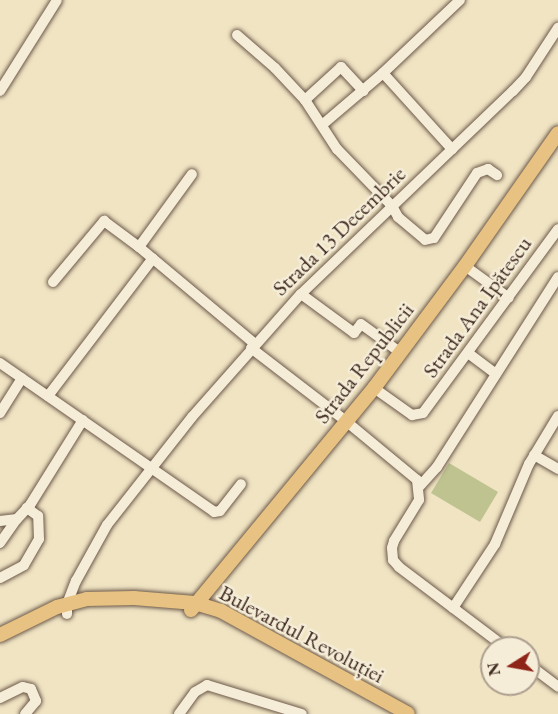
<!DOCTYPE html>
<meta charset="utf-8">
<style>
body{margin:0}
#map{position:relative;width:558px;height:714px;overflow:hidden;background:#f0e4c3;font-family:"EB Garamond",serif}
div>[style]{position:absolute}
.green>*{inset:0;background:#bec390}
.roads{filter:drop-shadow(0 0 2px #6c594a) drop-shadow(0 0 2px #6c594a)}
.minor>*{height:10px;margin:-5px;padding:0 5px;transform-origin:5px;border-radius:5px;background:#f5edd8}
.major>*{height:14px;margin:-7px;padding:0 7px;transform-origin:7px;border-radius:7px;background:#e8c282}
span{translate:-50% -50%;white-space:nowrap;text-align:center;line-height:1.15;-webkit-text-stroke:5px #f5edd8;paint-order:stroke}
.street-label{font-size:22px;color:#402b21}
.north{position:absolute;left:480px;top:636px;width:60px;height:60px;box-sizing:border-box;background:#f5edd8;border:2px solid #ad9f8f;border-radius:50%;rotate:259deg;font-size:16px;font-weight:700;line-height:24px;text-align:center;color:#402b21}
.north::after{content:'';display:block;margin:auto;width:21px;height:27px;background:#8f2418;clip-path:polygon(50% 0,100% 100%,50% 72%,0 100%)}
</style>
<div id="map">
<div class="green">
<i style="clip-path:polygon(449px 463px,498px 492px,480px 522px,431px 493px)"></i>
</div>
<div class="roads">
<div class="minor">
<i style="left:237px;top:35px;width:50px;rotate:41deg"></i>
<i style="left:275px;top:68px;width:44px;rotate:46.8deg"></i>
<i style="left:305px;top:100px;width:59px;rotate:56.9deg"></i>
<i style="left:337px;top:149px;width:79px;rotate:46deg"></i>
<i style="left:392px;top:206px;width:13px;rotate:61deg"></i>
<i style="left:398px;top:217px;width:35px;rotate:40deg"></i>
<i style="left:425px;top:240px;width:9px;rotate:-13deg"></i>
<i style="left:434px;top:238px;width:78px;rotate:-56.5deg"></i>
<i style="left:477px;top:173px;width:12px;rotate:-20deg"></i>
<i style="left:488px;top:169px;width:11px;rotate:34deg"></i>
<i style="left:383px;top:73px;width:103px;rotate:47.8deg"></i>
<i style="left:0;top:91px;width:107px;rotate:-57.9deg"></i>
<i style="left:305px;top:100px;width:49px;rotate:-42.5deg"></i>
<i style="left:341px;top:67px;width:33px;rotate:47deg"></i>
<i style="left:322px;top:125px;width:80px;rotate:-40.4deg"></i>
<i style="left:383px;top:73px;width:106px;rotate:-43.5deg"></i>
<i style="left:139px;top:247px;width:90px;rotate:-54deg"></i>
<i style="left:465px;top:266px;width:54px;rotate:36deg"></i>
<i style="left:53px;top:282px;width:80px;rotate:-50.1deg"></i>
<i style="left:104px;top:221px;width:44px;rotate:36.6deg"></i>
<i style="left:139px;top:247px;width:151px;rotate:39.9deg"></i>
<i style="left:301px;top:294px;width:66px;rotate:36.3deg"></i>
<i style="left:354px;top:333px;width:11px;rotate:-52deg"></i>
<i style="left:361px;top:324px;width:49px;rotate:35.9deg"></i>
<i style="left:251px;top:348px;width:121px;rotate:37.6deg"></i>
<i style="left:347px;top:422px;width:91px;rotate:39.6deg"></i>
<i style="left:417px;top:480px;width:20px;rotate:84deg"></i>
<i style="left:419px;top:500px;width:48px;rotate:121.4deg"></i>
<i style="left:394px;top:541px;width:7px;rotate:106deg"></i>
<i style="left:392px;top:548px;width:12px;rotate:85deg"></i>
<i style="left:393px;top:560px;width:9px;rotate:49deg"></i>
<i style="left:399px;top:567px;width:134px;rotate:37.1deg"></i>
<i style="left:468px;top:353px;width:35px;rotate:37deg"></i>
<i style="left:0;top:363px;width:261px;rotate:34.8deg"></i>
<i style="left:214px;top:512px;width:6px;rotate:-9deg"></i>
<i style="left:220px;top:511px;width:34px;rotate:-52deg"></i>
<i style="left:374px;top:388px;width:47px;rotate:35.4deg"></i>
<i style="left:412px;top:415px;width:11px;rotate:-10deg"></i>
<i style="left:423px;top:413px;width:228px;rotate:-53.7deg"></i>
<i style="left:48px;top:396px;width:173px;rotate:-52.7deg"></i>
<i style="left:0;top:413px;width:41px;rotate:-57.8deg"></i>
<i style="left:534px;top:455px;width:28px;rotate:30deg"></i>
<i style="left:419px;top:487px;width:27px;rotate:-48deg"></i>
<i style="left:437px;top:467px;width:225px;rotate:-57.5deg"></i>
<i style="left:0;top:521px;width:17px;rotate:-7deg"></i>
<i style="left:17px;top:519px;width:19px;rotate:-47deg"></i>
<i style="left:30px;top:505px;width:100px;rotate:-58.1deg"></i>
<i style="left:0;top:543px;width:29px;rotate:-55deg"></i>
<i style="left:0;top:578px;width:27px;rotate:-28deg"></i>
<i style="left:24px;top:565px;width:30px;rotate:-60deg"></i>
<i style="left:39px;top:539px;width:23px;rotate:-92deg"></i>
<i style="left:38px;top:516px;width:14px;rotate:-144deg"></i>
<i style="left:453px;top:608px;width:77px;rotate:-56.7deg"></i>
<i style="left:495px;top:544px;width:87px;rotate:-67deg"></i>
<i style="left:529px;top:464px;width:56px;rotate:-58.9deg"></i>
<i style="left:67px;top:614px;width:10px;rotate:-90deg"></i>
<i style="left:67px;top:604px;width:25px;rotate:-69deg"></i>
<i style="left:76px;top:581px;width:64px;rotate:-61deg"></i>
<i style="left:107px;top:525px;width:137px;rotate:-51.8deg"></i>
<i style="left:192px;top:417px;width:164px;rotate:-48.5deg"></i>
<i style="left:301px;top:294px;width:294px;rotate:-43.8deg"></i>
<i style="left:513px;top:91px;width:19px;rotate:-47deg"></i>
<i style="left:526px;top:77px;width:59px;rotate:-56.9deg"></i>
<i style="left:528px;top:664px;width:38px;rotate:37deg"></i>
<i style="left:0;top:698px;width:25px;rotate:-26deg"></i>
<i style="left:23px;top:687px;width:8px;rotate:14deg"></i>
<i style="left:31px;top:689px;width:13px;rotate:67deg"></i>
<i style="left:36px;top:701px;width:17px;rotate:130deg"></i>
<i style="left:179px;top:714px;width:27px;rotate:-54deg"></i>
<i style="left:195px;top:692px;width:14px;rotate:-30deg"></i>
<i style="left:207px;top:685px;width:99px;rotate:17deg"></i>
</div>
<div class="major">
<i style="left:191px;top:610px;width:288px;rotate:-50.5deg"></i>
<i style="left:374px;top:388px;width:152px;rotate:-53.3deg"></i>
<i style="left:465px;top:266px;width:162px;rotate:-55deg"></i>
<i style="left:0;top:635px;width:64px;rotate:-26.2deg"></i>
<i style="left:57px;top:607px;width:31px;rotate:-15deg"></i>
<i style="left:87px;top:599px;width:47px;rotate:-1.2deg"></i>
<i style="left:134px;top:598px;width:61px;rotate:4.7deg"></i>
<i style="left:195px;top:603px;width:27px;rotate:17deg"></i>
<i style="left:221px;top:611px;width:213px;rotate:28.8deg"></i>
</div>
</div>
<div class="street-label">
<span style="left:339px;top:231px;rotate:-44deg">Strada 13 Decembrie</span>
<span style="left:477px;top:307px;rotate:-54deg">Strada Ana Ipătescu</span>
<span style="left:364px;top:363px;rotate:-52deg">Strada Republicii</span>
<span style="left:302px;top:634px;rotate:28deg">Bulevardul Revoluției</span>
</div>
<div class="north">N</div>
</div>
